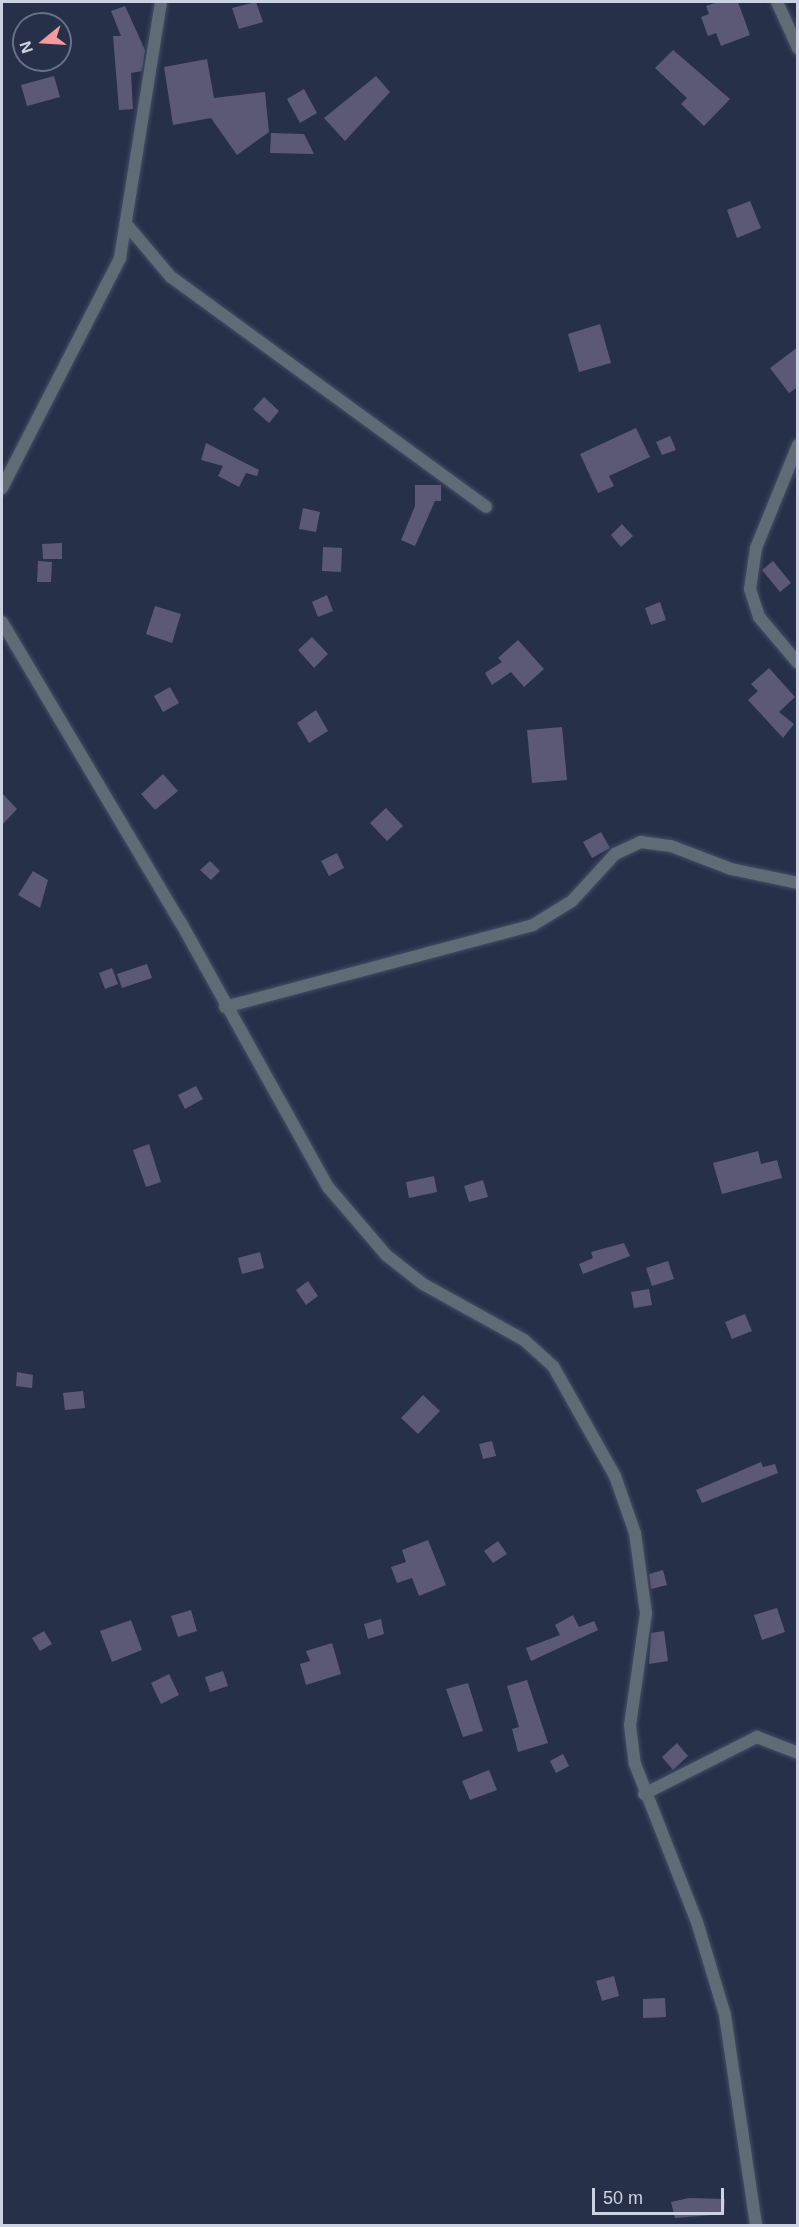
<!DOCTYPE html>
<style>
body{margin:0}
#map{position:relative;width:799px;height:2227px;overflow:hidden;background:#263049;font-family:Helvetica,sans-serif}
div>[style]{position:absolute}
.building>*{inset:0;background:#5c5977}
.roads{filter:drop-shadow(0 0 2px #444d65) drop-shadow(0 0 2px #444d65)}
.street>*{height:12px;margin:-6px;padding:0 6px;transform-origin:6px;border-radius:6px;background:#5f6b75}
span{translate:-50% -50%;white-space:nowrap;text-align:center;line-height:1.15;-webkit-text-stroke:5px #263049;paint-order:stroke}
.frame{position:absolute;inset:0;border:3px solid #cbd2e2;pointer-events:none}
.north{position:absolute;left:12px;top:12px;width:60px;height:60px;box-sizing:border-box;background:#263049;border:2px solid #687186;border-radius:50%;rotate:252deg;font-size:16px;font-weight:700;line-height:24px;text-align:center;color:#cbd2e2}
.north::after{content:'';display:block;margin:auto;width:21px;height:27px;background:#f59b9d;clip-path:polygon(50% 0,100% 100%,50% 72%,0 100%)}
.scale{position:absolute;left:592px;top:2188px;width:132px;height:27px;box-sizing:border-box;border:3px solid #cbd2e2;border-top:0;padding-left:8px;font-size:18px;line-height:21px;white-space:nowrap;color:#cbd2e2;-webkit-text-stroke:4px #263049;paint-order:stroke}
</style>
<div id="map">
<div class="building">
<i style="clip-path:polygon(256px 2px,263px 22px,239px 29px,232px 8px)"></i>
<i style="clip-path:polygon(718px 2px,738px 2px,750px 35px,721px 46px,716px 33px,708px 36px,701px 17px,709px 14px,706px 6px)"></i>
<i style="clip-path:polygon(125px 6px,145px 50px,142px 71px,131px 73px,133px 109px,119px 110px,113px 36px,121px 36px,111px 11px)"></i>
<i style="clip-path:polygon(673px 50px,730px 99px,704px 126px,681px 104px,687px 98px,655px 68px)"></i>
<i style="clip-path:polygon(207px 59px,214px 98px,265px 92px,269px 132px,237px 155px,211px 118px,173px 125px,164px 67px)"></i>
<i style="clip-path:polygon(54px 76px,60px 97px,27px 106px,21px 85px)"></i>
<i style="clip-path:polygon(376px 76px,390px 92px,345px 141px,324px 118px)"></i>
<i style="clip-path:polygon(304px 89px,317px 113px,300px 123px,287px 99px)"></i>
<i style="clip-path:polygon(271px 133px,304px 134px,314px 154px,270px 153px)"></i>
<i style="clip-path:polygon(750px 201px,761px 228px,737px 238px,727px 210px)"></i>
<i style="clip-path:polygon(600px 324px,611px 363px,579px 372px,568px 334px)"></i>
<i style="clip-path:polygon(798px 347px,798px 387px,789px 393px,770px 368px)"></i>
<i style="clip-path:polygon(264px 397px,279px 411px,269px 423px,253px 409px)"></i>
<i style="clip-path:polygon(636px 428px,650px 457px,609px 476px,614px 486px,598px 493px,580px 454px)"></i>
<i style="clip-path:polygon(670px 436px,676px 450px,662px 455px,656px 442px)"></i>
<i style="clip-path:polygon(206px 443px,259px 470px,257px 476px,246px 473px,239px 487px,218px 476px,223px 466px,201px 460px)"></i>
<i style="clip-path:polygon(415px 485px,441px 485px,441px 501px,435px 501px,415px 546px,401px 540px,415px 506px)"></i>
<i style="clip-path:polygon(303px 508px,320px 512px,316px 532px,299px 529px)"></i>
<i style="clip-path:polygon(622px 524px,633px 536px,621px 547px,611px 535px)"></i>
<i style="clip-path:polygon(62px 543px,62px 559px,43px 559px,42px 544px)"></i>
<i style="clip-path:polygon(323px 547px,342px 548px,341px 572px,322px 571px)"></i>
<i style="clip-path:polygon(38px 561px,52px 562px,51px 582px,37px 582px)"></i>
<i style="clip-path:polygon(773px 561px,791px 583px,780px 592px,762px 570px)"></i>
<i style="clip-path:polygon(327px 595px,333px 611px,318px 617px,312px 602px)"></i>
<i style="clip-path:polygon(660px 602px,666px 620px,651px 625px,645px 608px)"></i>
<i style="clip-path:polygon(155px 606px,181px 614px,172px 643px,146px 634px)"></i>
<i style="clip-path:polygon(312px 637px,328px 654px,314px 668px,298px 650px)"></i>
<i style="clip-path:polygon(518px 640px,544px 669px,524px 687px,511px 672px,492px 685px,485px 673px,502px 662px,498px 658px)"></i>
<i style="clip-path:polygon(769px 668px,795px 697px,779px 712px,794px 724px,783px 738px,748px 700px,758px 691px,751px 684px)"></i>
<i style="clip-path:polygon(170px 687px,179px 703px,163px 712px,154px 696px)"></i>
<i style="clip-path:polygon(316px 710px,328px 731px,309px 743px,297px 723px)"></i>
<i style="clip-path:polygon(562px 727px,567px 780px,532px 783px,527px 730px)"></i>
<i style="clip-path:polygon(163px 774px,178px 791px,155px 810px,141px 794px)"></i>
<i style="clip-path:polygon(2px 793px,17px 809px,2px 825px)"></i>
<i style="clip-path:polygon(386px 808px,403px 826px,387px 841px,370px 823px)"></i>
<i style="clip-path:polygon(601px 832px,610px 848px,592px 858px,583px 842px)"></i>
<i style="clip-path:polygon(337px 853px,344px 868px,329px 876px,321px 861px)"></i>
<i style="clip-path:polygon(210px 861px,220px 871px,211px 880px,200px 870px)"></i>
<i style="clip-path:polygon(33px 871px,48px 880px,40px 908px,18px 895px)"></i>
<i style="clip-path:polygon(147px 964px,152px 978px,122px 988px,117px 974px)"></i>
<i style="clip-path:polygon(112px 968px,118px 984px,105px 989px,99px 973px)"></i>
<i style="clip-path:polygon(196px 1086px,203px 1099px,185px 1109px,178px 1095px)"></i>
<i style="clip-path:polygon(149px 1144px,161px 1182px,146px 1187px,133px 1150px)"></i>
<i style="clip-path:polygon(758px 1151px,761px 1164px,777px 1160px,782px 1178px,722px 1194px,713px 1163px)"></i>
<i style="clip-path:polygon(434px 1176px,437px 1192px,409px 1198px,406px 1182px)"></i>
<i style="clip-path:polygon(483px 1180px,488px 1197px,469px 1202px,464px 1186px)"></i>
<i style="clip-path:polygon(624px 1243px,630px 1256px,583px 1274px,579px 1264px,593px 1258px,591px 1252px)"></i>
<i style="clip-path:polygon(260px 1252px,264px 1268px,242px 1274px,238px 1258px)"></i>
<i style="clip-path:polygon(668px 1261px,674px 1279px,652px 1286px,646px 1268px)"></i>
<i style="clip-path:polygon(308px 1281px,318px 1296px,306px 1305px,296px 1290px)"></i>
<i style="clip-path:polygon(649px 1289px,652px 1305px,634px 1308px,631px 1292px)"></i>
<i style="clip-path:polygon(745px 1314px,752px 1331px,732px 1339px,725px 1322px)"></i>
<i style="clip-path:polygon(17px 1372px,33px 1375px,32px 1388px,16px 1386px)"></i>
<i style="clip-path:polygon(83px 1391px,85px 1408px,65px 1410px,63px 1393px)"></i>
<i style="clip-path:polygon(423px 1395px,440px 1411px,418px 1434px,401px 1418px)"></i>
<i style="clip-path:polygon(492px 1441px,496px 1456px,483px 1459px,479px 1444px)"></i>
<i style="clip-path:polygon(761px 1462px,763px 1467px,775px 1464px,778px 1473px,702px 1503px,696px 1490px)"></i>
<i style="clip-path:polygon(428px 1540px,446px 1585px,419px 1596px,412px 1578px,397px 1583px,391px 1567px,406px 1562px,402px 1550px)"></i>
<i style="clip-path:polygon(498px 1541px,507px 1554px,493px 1563px,484px 1551px)"></i>
<i style="clip-path:polygon(663px 1570px,667px 1585px,651px 1589px,649px 1574px)"></i>
<i style="clip-path:polygon(777px 1608px,785px 1632px,762px 1640px,754px 1615px)"></i>
<i style="clip-path:polygon(191px 1610px,197px 1631px,178px 1637px,171px 1616px)"></i>
<i style="clip-path:polygon(573px 1615px,579px 1627px,594px 1621px,598px 1630px,531px 1661px,526px 1648px,560px 1635px,555px 1625px)"></i>
<i style="clip-path:polygon(381px 1619px,384px 1634px,368px 1639px,364px 1624px)"></i>
<i style="clip-path:polygon(131px 1620px,142px 1650px,112px 1662px,100px 1631px)"></i>
<i style="clip-path:polygon(44px 1631px,52px 1644px,40px 1651px,32px 1638px)"></i>
<i style="clip-path:polygon(664px 1631px,668px 1661px,649px 1664px,651px 1633px)"></i>
<i style="clip-path:polygon(332px 1643px,341px 1674px,306px 1685px,300px 1664px,310px 1661px,306px 1651px)"></i>
<i style="clip-path:polygon(223px 1671px,228px 1686px,210px 1692px,205px 1677px)"></i>
<i style="clip-path:polygon(169px 1674px,179px 1695px,161px 1704px,151px 1683px)"></i>
<i style="clip-path:polygon(527px 1680px,548px 1743px,518px 1752px,512px 1729px,519px 1727px,507px 1686px)"></i>
<i style="clip-path:polygon(468px 1683px,483px 1731px,463px 1737px,446px 1689px)"></i>
<i style="clip-path:polygon(677px 1743px,688px 1756px,673px 1770px,662px 1757px)"></i>
<i style="clip-path:polygon(563px 1754px,569px 1766px,556px 1773px,550px 1761px)"></i>
<i style="clip-path:polygon(489px 1770px,497px 1790px,470px 1800px,462px 1781px)"></i>
<i style="clip-path:polygon(614px 1976px,619px 1996px,602px 2001px,596px 1981px)"></i>
<i style="clip-path:polygon(665px 1998px,666px 2017px,643px 2018px,643px 1999px)"></i>
<i style="clip-path:polygon(689px 2198px,725px 2199px,724px 2214px,675px 2218px,671px 2202px)"></i>
</div>
<div class="roads">
<div class="street">
<i style="left:777px;top:2px;width:51px;rotate:65.5deg"></i>
<i style="left:127px;top:225px;width:68px;rotate:49.8deg"></i>
<i style="left:171px;top:277px;width:390px;rotate:36.1deg"></i>
<i style="left:798px;top:445px;width:111px;rotate:112.2deg"></i>
<i style="left:756px;top:548px;width:41px;rotate:98.3deg"></i>
<i style="left:750px;top:589px;width:29px;rotate:72deg"></i>
<i style="left:759px;top:617px;width:60px;rotate:49.7deg"></i>
<i style="left:2px;top:488px;width:259px;rotate:-62.8deg"></i>
<i style="left:120px;top:258px;width:259px;rotate:-80.9deg"></i>
<i style="left:2px;top:622px;width:350px;rotate:59.3deg"></i>
<i style="left:181px;top:923px;width:302px;rotate:60.9deg"></i>
<i style="left:328px;top:1187px;width:89px;rotate:49.5deg"></i>
<i style="left:386px;top:1255px;width:47px;rotate:38.1deg"></i>
<i style="left:423px;top:1284px;width:115px;rotate:29deg"></i>
<i style="left:524px;top:1340px;width:39px;rotate:42deg"></i>
<i style="left:553px;top:1366px;width:126px;rotate:60.6deg"></i>
<i style="left:615px;top:1476px;width:60px;rotate:70.7deg"></i>
<i style="left:635px;top:1533px;width:81px;rotate:82.2deg"></i>
<i style="left:646px;top:1613px;width:113px;rotate:98.1deg"></i>
<i style="left:630px;top:1725px;width:39px;rotate:83deg"></i>
<i style="left:635px;top:1764px;width:170px;rotate:68.6deg"></i>
<i style="left:697px;top:1922px;width:97px;rotate:73.2deg"></i>
<i style="left:725px;top:2015px;width:213px;rotate:81.6deg"></i>
<i style="left:225px;top:1007px;width:319px;rotate:-14.9deg"></i>
<i style="left:533px;top:925px;width:46px;rotate:-31.6deg"></i>
<i style="left:572px;top:901px;width:64px;rotate:-47.5deg"></i>
<i style="left:615px;top:854px;width:29px;rotate:-25deg"></i>
<i style="left:641px;top:842px;width:30px;rotate:8deg"></i>
<i style="left:671px;top:846px;width:64px;rotate:21deg"></i>
<i style="left:731px;top:869px;width:68px;rotate:11.8deg"></i>
<i style="left:644px;top:1794px;width:127px;rotate:-26.8deg"></i>
<i style="left:757px;top:1737px;width:44px;rotate:21.3deg"></i>
</div>
</div>
<div class="frame"></div>
<div class="north">N</div>
<div class="scale">50 m</div>
</div>
